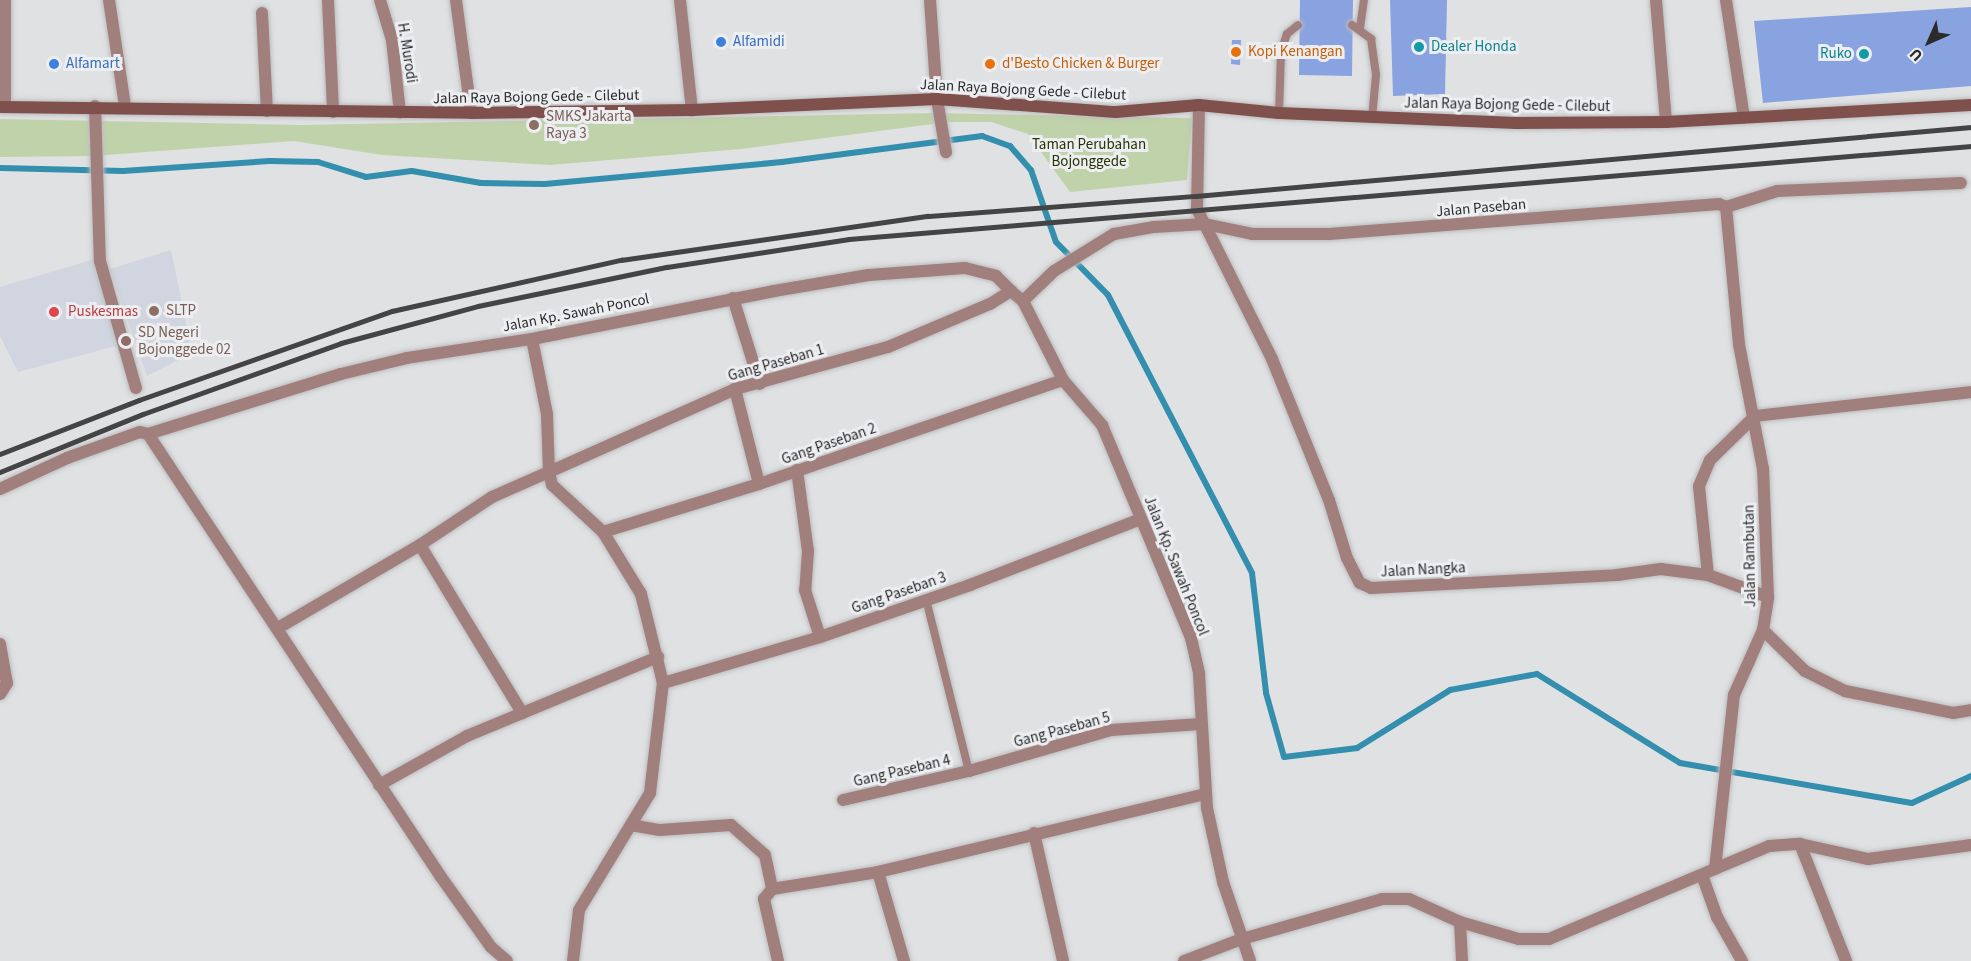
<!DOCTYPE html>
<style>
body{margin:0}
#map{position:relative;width:1971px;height:961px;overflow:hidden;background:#e0e1e3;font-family:"Source Sans 3",sans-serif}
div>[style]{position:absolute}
.built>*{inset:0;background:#d1d5df}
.green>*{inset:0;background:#c0d2a9}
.stream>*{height:6px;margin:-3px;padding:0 3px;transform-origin:3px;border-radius:3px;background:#338fad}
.building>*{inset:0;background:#89a2e0}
.roads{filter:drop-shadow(0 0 2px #bcbdbe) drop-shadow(0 0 2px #bcbdbe)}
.service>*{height:8px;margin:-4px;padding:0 4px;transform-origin:4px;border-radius:4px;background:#a17f7c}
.minor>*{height:12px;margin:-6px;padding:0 6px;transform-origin:6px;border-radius:6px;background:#a17f7c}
.secondary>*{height:12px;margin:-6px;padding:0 6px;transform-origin:6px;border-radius:6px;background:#80504d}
.rail>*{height:4.5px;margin:-2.25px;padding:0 2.25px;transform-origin:2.25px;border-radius:2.25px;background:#444445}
.dots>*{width:16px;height:16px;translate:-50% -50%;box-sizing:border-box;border:3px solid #edeef1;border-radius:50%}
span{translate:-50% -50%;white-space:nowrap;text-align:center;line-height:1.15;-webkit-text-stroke:6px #edeef1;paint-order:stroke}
.shop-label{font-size:15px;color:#366cbe}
.left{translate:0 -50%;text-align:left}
.culture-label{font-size:15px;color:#0d838f}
.right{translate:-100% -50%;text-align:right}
.food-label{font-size:15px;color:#c56008}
.street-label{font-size:15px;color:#2b2b2c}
.education-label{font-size:15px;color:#785e54}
.park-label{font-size:15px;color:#243502}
.health-label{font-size:15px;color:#be3a42}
.north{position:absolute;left:1899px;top:12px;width:60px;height:60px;-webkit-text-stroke:4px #edeef1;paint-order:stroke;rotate:225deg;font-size:16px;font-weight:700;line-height:24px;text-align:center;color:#2b2b2c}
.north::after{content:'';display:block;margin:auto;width:21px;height:27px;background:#2b2b2c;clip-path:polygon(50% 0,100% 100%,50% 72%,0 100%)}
</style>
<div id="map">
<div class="built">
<i style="clip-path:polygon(171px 250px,192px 353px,147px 376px,110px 269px)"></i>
<i style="clip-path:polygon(95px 259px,116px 346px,18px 372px,0 336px,0 287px)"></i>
</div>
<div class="green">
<i style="clip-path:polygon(933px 113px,1192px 118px,1187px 180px,1070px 192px,1028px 134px,991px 122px,948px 122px,741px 149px,550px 165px,382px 155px,294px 141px,93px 156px,0 157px,0 119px,302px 125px)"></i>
</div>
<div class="stream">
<i style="left:0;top:168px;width:123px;rotate:1.4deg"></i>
<i style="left:123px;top:171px;width:147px;rotate:-3.9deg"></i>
<i style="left:270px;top:161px;width:48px;rotate:1.2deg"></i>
<i style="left:318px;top:162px;width:50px;rotate:17.4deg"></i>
<i style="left:366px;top:177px;width:46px;rotate:-7.4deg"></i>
<i style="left:412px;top:171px;width:70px;rotate:9.9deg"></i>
<i style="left:481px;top:183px;width:64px;rotate:0.9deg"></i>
<i style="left:545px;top:184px;width:238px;rotate:-5.3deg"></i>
<i style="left:782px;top:162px;width:202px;rotate:-7.4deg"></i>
<i style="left:982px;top:136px;width:30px;rotate:20deg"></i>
<i style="left:1010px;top:146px;width:32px;rotate:49deg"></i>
<i style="left:1031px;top:170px;width:76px;rotate:70.9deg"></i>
<i style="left:1056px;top:242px;width:74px;rotate:45.5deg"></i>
<i style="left:1108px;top:295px;width:313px;rotate:62.6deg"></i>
<i style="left:1252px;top:573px;width:121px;rotate:83.3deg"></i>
<i style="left:1266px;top:693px;width:66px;rotate:74.3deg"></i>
<i style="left:1284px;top:757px;width:74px;rotate:-7deg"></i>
<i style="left:1357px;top:748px;width:110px;rotate:-31.9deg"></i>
<i style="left:1450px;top:690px;width:88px;rotate:-10.4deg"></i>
<i style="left:1537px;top:674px;width:168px;rotate:31.9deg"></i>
<i style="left:1680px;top:763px;width:235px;rotate:9.8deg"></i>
<i style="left:1912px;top:803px;width:65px;rotate:-24.6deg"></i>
</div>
<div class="building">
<i style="clip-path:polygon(1300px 0,1353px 0,1352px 76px,1299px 75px)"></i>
<i style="clip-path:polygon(1390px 0,1447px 0,1445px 94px,1393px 96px)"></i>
<i style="clip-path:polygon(1971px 7px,1971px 86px,1763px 103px,1754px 21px)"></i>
<i style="clip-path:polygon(1232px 40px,1241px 40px,1240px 65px,1231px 64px)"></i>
</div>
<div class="roads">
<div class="service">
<i style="left:1352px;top:25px;width:24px;rotate:36deg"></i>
<i style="left:1371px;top:39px;width:36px;rotate:82deg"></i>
<i style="left:1376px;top:75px;width:43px;rotate:95.3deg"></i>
<i style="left:1360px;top:28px;width:28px;rotate:-82deg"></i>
<i style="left:1279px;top:113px;width:61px;rotate:-88.1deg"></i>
<i style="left:1281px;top:52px;width:19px;rotate:-72deg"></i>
<i style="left:1287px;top:34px;width:14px;rotate:-39deg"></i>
<i style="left:926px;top:599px;width:177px;rotate:76deg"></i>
</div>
<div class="minor">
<i style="left:5px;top:0;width:106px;rotate:90deg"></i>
<i style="left:109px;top:0;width:107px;rotate:81.4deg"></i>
<i style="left:328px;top:0;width:112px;rotate:87.4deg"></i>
<i style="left:380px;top:0;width:42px;rotate:73.3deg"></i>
<i style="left:392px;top:40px;width:73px;rotate:83.7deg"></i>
<i style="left:456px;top:0;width:114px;rotate:82.4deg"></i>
<i style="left:680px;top:0;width:111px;rotate:83.8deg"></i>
<i style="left:930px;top:0;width:99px;rotate:86deg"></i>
<i style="left:937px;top:99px;width:54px;rotate:80.4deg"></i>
<i style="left:1656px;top:0;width:122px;rotate:85.3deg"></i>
<i style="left:1726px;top:0;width:119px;rotate:81.3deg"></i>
<i style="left:262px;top:13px;width:98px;rotate:87.1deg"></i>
<i style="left:1199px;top:105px;width:104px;rotate:91.1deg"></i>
<i style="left:1197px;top:209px;width:168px;rotate:63.4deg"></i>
<i style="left:1272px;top:359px;width:152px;rotate:68deg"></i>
<i style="left:1329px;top:500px;width:61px;rotate:72.8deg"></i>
<i style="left:1347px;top:558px;width:28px;rotate:63deg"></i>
<i style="left:1360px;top:583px;width:12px;rotate:24deg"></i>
<i style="left:1371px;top:588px;width:246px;rotate:-3deg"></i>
<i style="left:1617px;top:575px;width:44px;rotate:-7.8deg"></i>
<i style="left:1661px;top:569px;width:47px;rotate:7.3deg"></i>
<i style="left:1708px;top:575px;width:64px;rotate:20.1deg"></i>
<i style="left:95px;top:106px;width:155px;rotate:88.2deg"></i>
<i style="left:100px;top:261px;width:132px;rotate:74.2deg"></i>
<i style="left:733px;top:298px;width:90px;rotate:72.6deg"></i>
<i style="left:1023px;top:301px;width:43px;rotate:-44.1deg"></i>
<i style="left:1054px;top:271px;width:70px;rotate:-31.7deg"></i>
<i style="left:1114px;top:234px;width:41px;rotate:-9.9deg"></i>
<i style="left:1154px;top:227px;width:51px;rotate:-3.4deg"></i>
<i style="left:1205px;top:224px;width:48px;rotate:12deg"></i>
<i style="left:1252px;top:234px;width:77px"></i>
<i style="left:1329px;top:234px;width:391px;rotate:-4.4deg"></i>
<i style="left:1719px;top:204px;width:8px;rotate:23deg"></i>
<i style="left:1726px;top:207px;width:53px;rotate:-17.4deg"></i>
<i style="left:1777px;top:191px;width:184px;rotate:-2.5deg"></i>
<i style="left:735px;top:389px;width:98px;rotate:75.8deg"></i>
<i style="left:148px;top:434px;width:202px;rotate:-17.3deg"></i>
<i style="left:341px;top:374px;width:68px;rotate:-13.6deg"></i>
<i style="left:407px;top:358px;width:132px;rotate:-8.7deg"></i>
<i style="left:537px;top:338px;width:242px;rotate:-11.2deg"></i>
<i style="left:774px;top:291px;width:96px;rotate:-9.6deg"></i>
<i style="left:869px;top:275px;width:96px;rotate:-4.2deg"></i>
<i style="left:965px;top:268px;width:32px;rotate:14deg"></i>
<i style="left:996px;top:276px;width:21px;rotate:45deg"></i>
<i style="left:797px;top:470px;width:82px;rotate:82.3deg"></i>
<i style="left:808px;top:551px;width:39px;rotate:94deg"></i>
<i style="left:805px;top:590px;width:49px;rotate:72.3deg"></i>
<i style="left:0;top:489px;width:74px;rotate:-24.8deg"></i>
<i style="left:67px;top:458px;width:77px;rotate:-19.6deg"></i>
<i style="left:140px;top:432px;width:8px;rotate:14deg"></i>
<i style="left:148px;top:434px;width:531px;rotate:56.52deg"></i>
<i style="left:441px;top:877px;width:86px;rotate:54.5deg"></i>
<i style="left:491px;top:947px;width:21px;rotate:41deg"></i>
<i style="left:603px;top:532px;width:163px;rotate:-17.1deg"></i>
<i style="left:759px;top:484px;width:321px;rotate:-18.9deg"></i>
<i style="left:420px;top:545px;width:87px;rotate:-33.7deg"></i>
<i style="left:492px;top:497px;width:62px;rotate:-23.7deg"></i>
<i style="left:549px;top:472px;width:58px;rotate:-92deg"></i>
<i style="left:547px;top:414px;width:76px;rotate:-101.3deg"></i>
<i style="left:1708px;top:575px;width:89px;rotate:-95.8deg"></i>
<i style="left:1699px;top:486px;width:28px;rotate:-67deg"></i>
<i style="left:1710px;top:460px;width:63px;rotate:-44.4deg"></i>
<i style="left:1755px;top:416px;width:217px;rotate:-6.3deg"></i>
<i style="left:278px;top:628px;width:164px;rotate:-30.3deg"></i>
<i style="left:420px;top:545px;width:197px;rotate:58.7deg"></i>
<i style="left:1763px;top:630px;width:59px;rotate:44.3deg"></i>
<i style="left:1805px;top:671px;width:45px;rotate:26.6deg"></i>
<i style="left:1845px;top:691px;width:110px;rotate:11.5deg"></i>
<i style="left:1953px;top:713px;width:18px;rotate:-9deg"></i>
<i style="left:0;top:644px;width:40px;rotate:80deg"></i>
<i style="left:7px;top:683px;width:13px;rotate:122deg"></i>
<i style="left:663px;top:683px;width:164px;rotate:-16.3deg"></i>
<i style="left:820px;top:637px;width:159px;rotate:-19.1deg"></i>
<i style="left:970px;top:585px;width:183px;rotate:-21.1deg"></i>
<i style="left:379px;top:785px;width:101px;rotate:-29.1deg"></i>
<i style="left:467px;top:736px;width:207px;rotate:-22.5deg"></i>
<i style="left:843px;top:800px;width:129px;rotate:-13deg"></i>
<i style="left:969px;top:771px;width:148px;rotate:-16.1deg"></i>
<i style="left:1111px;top:730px;width:90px;rotate:-3.8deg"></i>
<i style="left:631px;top:825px;width:29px;rotate:10deg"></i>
<i style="left:660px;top:830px;width:71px;rotate:-4deg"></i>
<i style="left:731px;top:825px;width:45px;rotate:41.4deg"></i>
<i style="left:765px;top:855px;width:35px;rotate:78deg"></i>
<i style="left:1034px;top:833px;width:131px;rotate:77.2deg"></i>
<i style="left:1800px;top:844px;width:126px;rotate:68.5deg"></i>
<i style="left:1715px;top:869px;width:175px;rotate:-83.8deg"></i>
<i style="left:1734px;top:695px;width:71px;rotate:-66deg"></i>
<i style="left:1763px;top:630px;width:33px;rotate:-81deg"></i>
<i style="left:1768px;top:597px;width:128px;rotate:-92.2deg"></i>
<i style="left:1763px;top:469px;width:127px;rotate:-100.9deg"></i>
<i style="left:1739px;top:344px;width:138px;rotate:-95.4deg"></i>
<i style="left:878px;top:872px;width:93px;rotate:73.7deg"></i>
<i style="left:1702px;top:875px;width:45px;rotate:70.3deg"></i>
<i style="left:1717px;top:917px;width:51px;rotate:60.4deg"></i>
<i style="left:1460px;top:922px;width:39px;rotate:87deg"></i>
<i style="left:573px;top:961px;width:51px;rotate:-83.3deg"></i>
<i style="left:579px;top:910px;width:137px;rotate:-58.7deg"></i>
<i style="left:650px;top:793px;width:111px;rotate:-83.3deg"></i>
<i style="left:663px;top:683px;width:92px;rotate:-103.9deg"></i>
<i style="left:641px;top:594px;width:73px;rotate:-121.5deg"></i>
<i style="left:603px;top:532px;width:69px;rotate:-137.3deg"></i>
<i style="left:552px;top:485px;width:13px;rotate:-103deg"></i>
<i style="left:549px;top:472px;width:204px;rotate:-24deg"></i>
<i style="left:735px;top:389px;width:159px;rotate:-15.4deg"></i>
<i style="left:888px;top:347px;width:111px;rotate:-22.9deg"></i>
<i style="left:990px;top:304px;width:25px;rotate:-32deg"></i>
<i style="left:1011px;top:291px;width:16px;rotate:40deg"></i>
<i style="left:1023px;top:301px;width:89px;rotate:63.1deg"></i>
<i style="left:1063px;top:380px;width:60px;rotate:49.1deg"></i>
<i style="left:1102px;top:425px;width:231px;rotate:67.3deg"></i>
<i style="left:1191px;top:638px;width:37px;rotate:77deg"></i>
<i style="left:1199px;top:674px;width:134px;rotate:86.6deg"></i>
<i style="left:1207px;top:808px;width:76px;rotate:77.8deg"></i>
<i style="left:1223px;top:882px;width:83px;rotate:71.1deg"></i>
<i style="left:778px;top:961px;width:64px;rotate:-102.7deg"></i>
<i style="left:764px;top:899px;width:13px;rotate:-51deg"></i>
<i style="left:772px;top:889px;width:107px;rotate:-9.1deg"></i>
<i style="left:878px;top:872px;width:337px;rotate:-13.4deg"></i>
<i style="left:1184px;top:961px;width:62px;rotate:-20.8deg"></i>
<i style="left:1242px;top:939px;width:146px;rotate:-15.9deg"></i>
<i style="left:1382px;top:899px;width:27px"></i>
<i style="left:1409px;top:899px;width:56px;rotate:24.3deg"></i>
<i style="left:1460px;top:922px;width:61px;rotate:16.1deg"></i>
<i style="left:1519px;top:939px;width:30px"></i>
<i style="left:1549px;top:939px;width:239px;rotate:-22.9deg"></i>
<i style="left:1769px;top:846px;width:31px;rotate:-4deg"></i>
<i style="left:1800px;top:844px;width:70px;rotate:12.4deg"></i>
<i style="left:1868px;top:859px;width:104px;rotate:-7.7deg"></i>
</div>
<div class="secondary">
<i style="left:0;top:107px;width:471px;rotate:0.7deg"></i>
<i style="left:471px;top:113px;width:221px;rotate:-0.8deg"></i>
<i style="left:692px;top:110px;width:245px;rotate:-2.6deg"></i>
<i style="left:937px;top:99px;width:179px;rotate:4.2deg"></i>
<i style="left:1116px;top:112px;width:83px;rotate:-4.8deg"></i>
<i style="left:1199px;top:105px;width:80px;rotate:5.7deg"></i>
<i style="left:1279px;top:113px;width:237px;rotate:2.4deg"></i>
<i style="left:1516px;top:123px;width:150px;rotate:-0.4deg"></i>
<i style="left:1666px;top:122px;width:305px;rotate:-3.2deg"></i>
</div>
</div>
<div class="rail">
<i style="left:0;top:454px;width:149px;rotate:-21.2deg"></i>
<i style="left:139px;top:400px;width:268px;rotate:-19.4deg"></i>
<i style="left:392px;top:311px;width:235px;rotate:-12.6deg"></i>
<i style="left:621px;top:260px;width:310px;rotate:-8.2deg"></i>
<i style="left:928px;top:216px;width:269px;rotate:-4.3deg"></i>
<i style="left:1196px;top:196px;width:778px;rotate:-5.09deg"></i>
<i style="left:0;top:472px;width:154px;rotate:-22.1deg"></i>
<i style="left:143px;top:414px;width:210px;rotate:-19.7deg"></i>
<i style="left:341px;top:343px;width:142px;rotate:-15.1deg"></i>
<i style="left:478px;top:306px;width:193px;rotate:-11.7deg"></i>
<i style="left:667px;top:267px;width:184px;rotate:-8.7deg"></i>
<i style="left:849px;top:239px;width:1126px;rotate:-4.74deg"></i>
</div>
<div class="dots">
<i style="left:721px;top:42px;background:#3f7fe0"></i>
<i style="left:1419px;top:47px;background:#0f9aa8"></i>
<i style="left:1236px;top:52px;background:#e8710a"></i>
<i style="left:1864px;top:54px;background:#0f9aa8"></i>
<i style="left:54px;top:64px;background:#3f7fe0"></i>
<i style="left:990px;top:64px;background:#e8710a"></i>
<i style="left:534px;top:125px;background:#8d6e63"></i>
<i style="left:154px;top:311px;background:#8d6e63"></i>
<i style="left:54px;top:312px;background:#e0444e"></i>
<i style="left:126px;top:341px;background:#8d6e63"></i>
</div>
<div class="shop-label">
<span class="left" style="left:733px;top:42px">Alfamidi</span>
<span class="left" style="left:66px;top:64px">Alfamart</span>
</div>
<div class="culture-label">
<span class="left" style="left:1431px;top:47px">Dealer Honda</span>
<span class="right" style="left:1852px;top:54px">Ruko</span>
</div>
<div class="food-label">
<span class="left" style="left:1248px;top:52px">Kopi Kenangan</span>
<span class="left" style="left:1002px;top:64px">d'Besto Chicken &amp; Burger</span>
</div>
<div class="street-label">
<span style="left:407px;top:53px;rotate:81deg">H. Murodi</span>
<span style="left:1023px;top:90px;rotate:3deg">Jalan Raya Bojong Gede - Cilebut</span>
<span style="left:536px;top:97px;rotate:-1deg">Jalan Raya Bojong Gede - Cilebut</span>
<span style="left:1507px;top:105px;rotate:1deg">Jalan Raya Bojong Gede - Cilebut</span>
<span style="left:1481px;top:208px;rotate:-5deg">Jalan Paseban</span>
<span style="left:576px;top:313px;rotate:-11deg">Jalan Kp. Sawah Poncol</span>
<span style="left:776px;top:363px;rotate:-16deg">Gang Paseban 1</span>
<span style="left:829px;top:444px;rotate:-19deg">Gang Paseban 2</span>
<span style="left:1750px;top:556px;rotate:-91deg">Jalan Rambutan</span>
<span style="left:1176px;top:566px;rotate:68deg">Jalan Kp. Sawah Poncol</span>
<span style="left:1423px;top:570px;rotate:-3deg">Jalan Nangka</span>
<span style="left:899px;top:593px;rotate:-19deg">Gang Paseban 3</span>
<span style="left:1062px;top:730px;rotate:-15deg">Gang Paseban 5</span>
<span style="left:902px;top:771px;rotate:-13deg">Gang Paseban 4</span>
</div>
<div class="education-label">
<span class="left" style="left:546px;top:125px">SMKS Jakarta<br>Raya 3</span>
<span class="left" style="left:166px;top:311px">SLTP</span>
<span class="left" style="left:138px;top:341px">SD Negeri<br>Bojonggede 02</span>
</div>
<div class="park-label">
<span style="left:1089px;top:153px">Taman Perubahan<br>Bojonggede</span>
</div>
<div class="health-label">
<span class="left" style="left:68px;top:312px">Puskesmas</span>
</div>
<div class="north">U</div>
</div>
